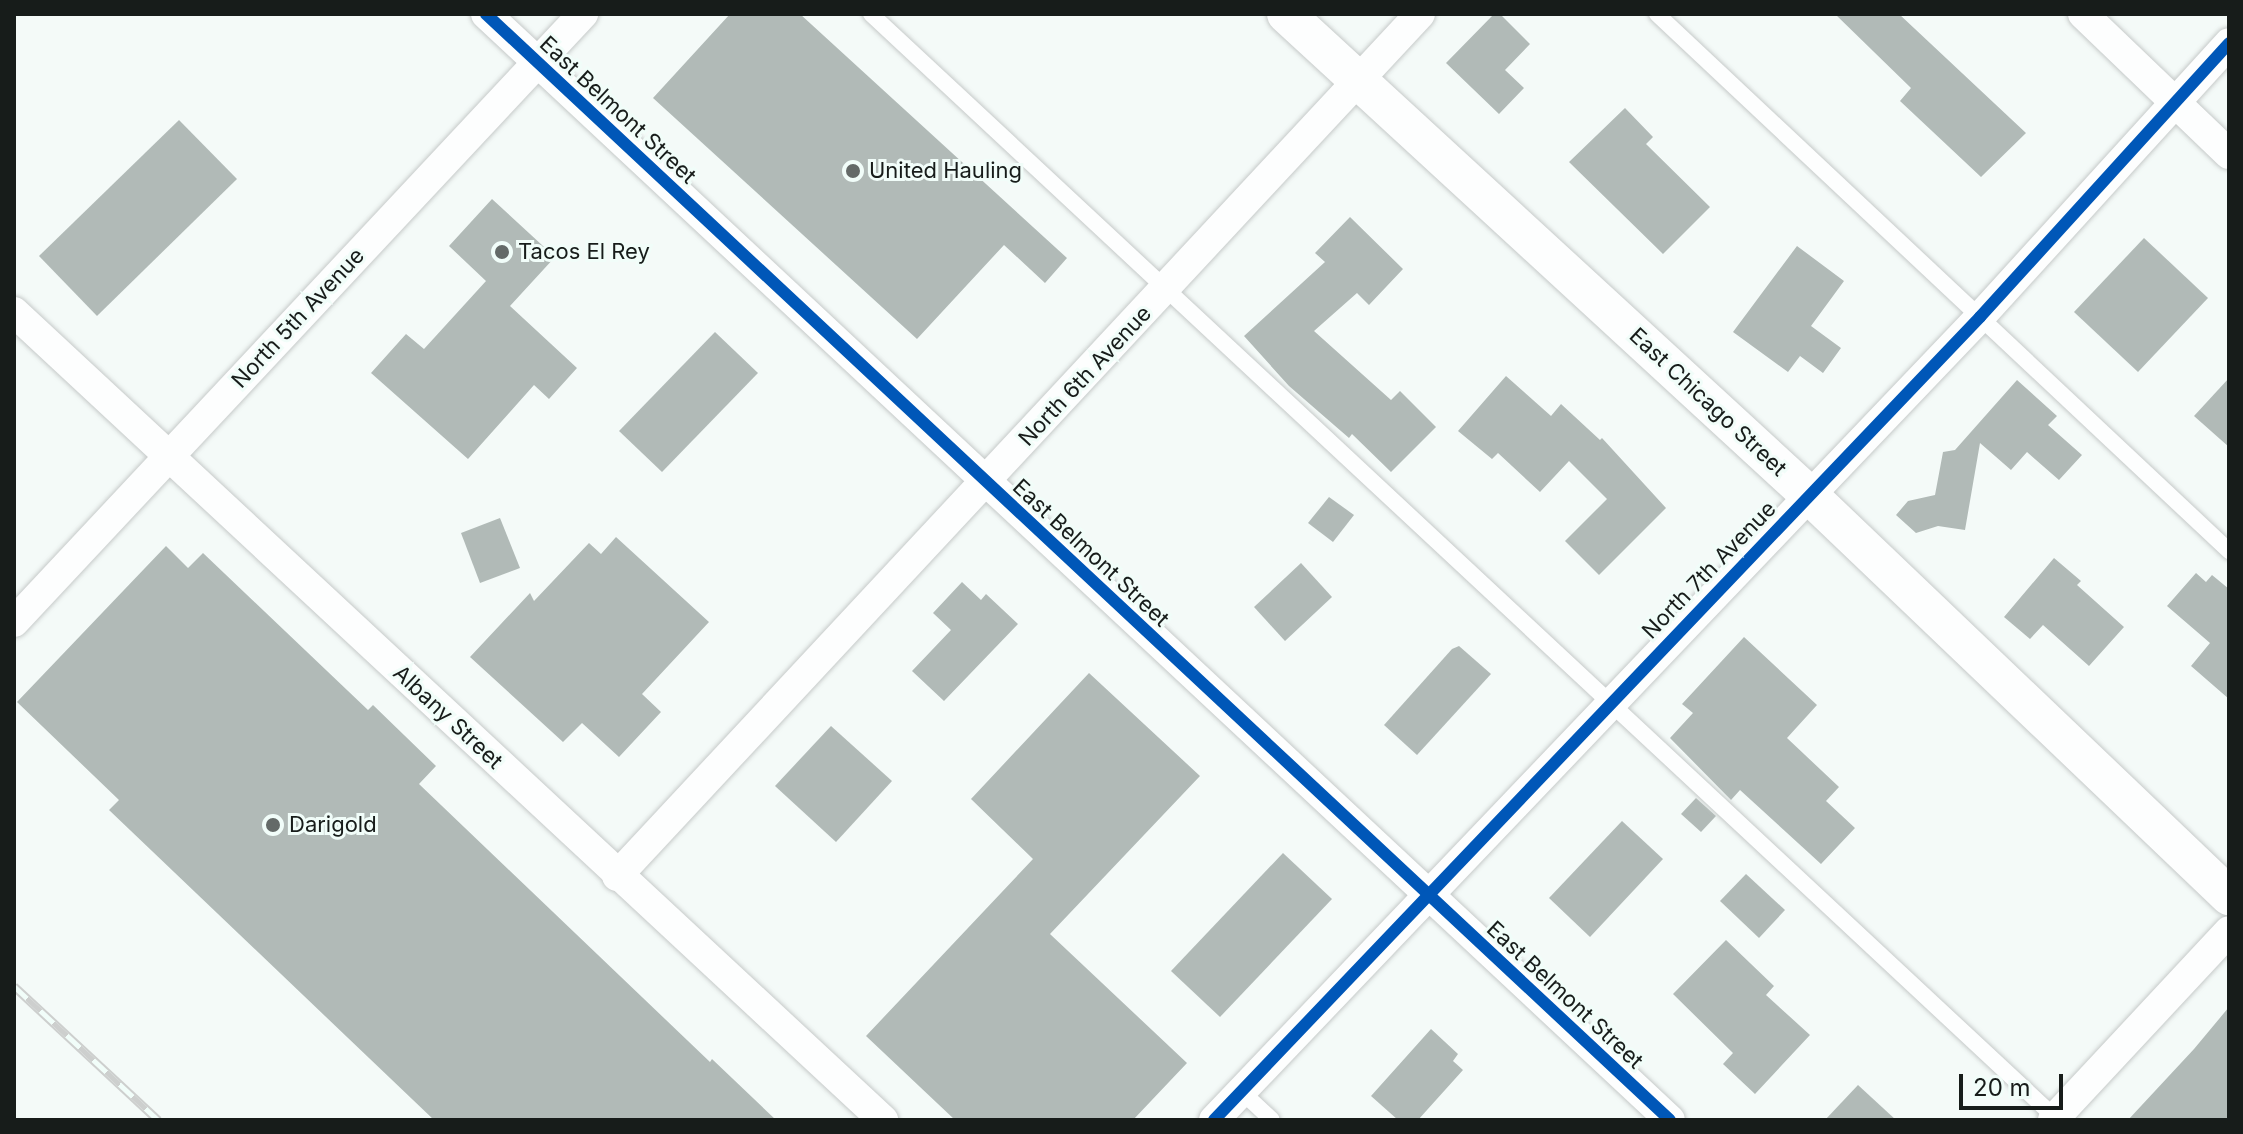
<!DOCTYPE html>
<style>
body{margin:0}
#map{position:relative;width:2243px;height:1134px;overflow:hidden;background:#f4faf8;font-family:Inter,sans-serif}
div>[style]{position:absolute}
.building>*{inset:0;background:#b1bab7}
.roads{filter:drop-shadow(0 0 2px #c6cac9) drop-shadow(0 0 2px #c6cac9)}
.service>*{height:16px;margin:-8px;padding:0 8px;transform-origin:8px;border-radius:8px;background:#fdfefe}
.minor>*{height:30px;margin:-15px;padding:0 15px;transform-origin:15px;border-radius:15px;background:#fdfefe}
.tertiary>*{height:38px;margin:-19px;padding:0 19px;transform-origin:19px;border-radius:19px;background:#fdfefe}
.rail>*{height:9px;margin-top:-4.5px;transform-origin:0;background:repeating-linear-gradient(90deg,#f1fdf9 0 18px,#cdcfce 0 36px);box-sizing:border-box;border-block:2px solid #cdcfce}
.cycleway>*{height:12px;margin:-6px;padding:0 6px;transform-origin:6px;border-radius:6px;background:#0057b8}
.dots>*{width:22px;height:22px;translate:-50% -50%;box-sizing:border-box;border:4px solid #f1fdf9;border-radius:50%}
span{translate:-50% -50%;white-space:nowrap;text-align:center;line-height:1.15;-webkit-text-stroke:6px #f1fdf9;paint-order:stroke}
.street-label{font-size:22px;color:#171c1a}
.poi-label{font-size:22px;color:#171c1a}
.left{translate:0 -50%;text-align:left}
.frame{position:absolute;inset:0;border:16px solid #171c1a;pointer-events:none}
.scale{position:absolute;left:1959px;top:1074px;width:104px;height:36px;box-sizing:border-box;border:4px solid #171c1a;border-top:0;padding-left:10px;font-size:24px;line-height:28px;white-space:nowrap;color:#171c1a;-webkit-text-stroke:6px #f1fdf9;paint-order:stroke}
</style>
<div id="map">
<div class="building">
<i style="clip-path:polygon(730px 14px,800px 14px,1067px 258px,1045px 283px,1004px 245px,917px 339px,653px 98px)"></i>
<i style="clip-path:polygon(1494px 14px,1500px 14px,1530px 44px,1505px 70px,1524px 88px,1499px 114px,1446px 63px)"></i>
<i style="clip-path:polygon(1835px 14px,1899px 14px,2026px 133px,1981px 177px,1900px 101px,1911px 88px)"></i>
<i style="clip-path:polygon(1625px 108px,1653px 137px,1646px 144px,1710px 207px,1663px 254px,1569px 162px)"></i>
<i style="clip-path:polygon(179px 120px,237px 179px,97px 316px,39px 256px)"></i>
<i style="clip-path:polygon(492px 199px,555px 257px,510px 306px,577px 368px,549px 399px,534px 385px,468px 459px,371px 373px,406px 334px,424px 349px,486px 281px,449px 246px)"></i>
<i style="clip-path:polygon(1350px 217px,1403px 269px,1369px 305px,1357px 293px,1314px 331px,1391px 400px,1400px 391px,1436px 427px,1391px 472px,1352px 434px,1349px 438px,1289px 386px,1244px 336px,1325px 262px,1315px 253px)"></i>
<i style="clip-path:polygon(2144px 238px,2208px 298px,2138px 372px,2074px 312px)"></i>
<i style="clip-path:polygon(1797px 246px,1844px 281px,1811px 326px,1841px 348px,1823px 373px,1800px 356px,1788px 372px,1733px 332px)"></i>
<i style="clip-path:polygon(715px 332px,758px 373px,662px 472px,619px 431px)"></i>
<i style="clip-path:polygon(1506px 376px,1551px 416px,1561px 404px,1600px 440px,1602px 438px,1666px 508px,1599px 575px,1565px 541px,1607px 499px,1569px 461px,1540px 492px,1498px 453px,1492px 459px,1458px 431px)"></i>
<i style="clip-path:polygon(2229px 378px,2229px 447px,2194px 416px)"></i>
<i style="clip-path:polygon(2017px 380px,2057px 416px,2048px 425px,2082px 455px,2059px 480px,2027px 452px,2011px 470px,1980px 443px,1965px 530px,1938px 526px,1916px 533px,1896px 515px,1908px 501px,1935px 495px,1943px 452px,1955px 450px)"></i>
<i style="clip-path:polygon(1329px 497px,1354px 515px,1333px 542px,1308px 523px)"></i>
<i style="clip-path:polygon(500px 518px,520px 568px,480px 583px,461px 533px)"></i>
<i style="clip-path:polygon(616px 537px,709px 622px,642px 694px,661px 712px,619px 757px,582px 723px,563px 742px,470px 657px,530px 593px,534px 601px,589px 543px,601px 554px)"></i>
<i style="clip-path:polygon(166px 546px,188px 568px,203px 553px,368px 710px,373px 705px,436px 766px,419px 784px,710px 1062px,712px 1059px,776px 1120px,434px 1120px,109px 810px,119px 800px,17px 702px)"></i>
<i style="clip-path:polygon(2054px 558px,2081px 581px,2077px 585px,2124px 627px,2089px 666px,2043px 625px,2030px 639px,2004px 617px)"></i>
<i style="clip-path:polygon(1301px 563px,1332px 597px,1285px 641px,1254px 607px)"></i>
<i style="clip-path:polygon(2196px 573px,2206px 582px,2212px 575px,2229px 589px,2229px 699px,2191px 666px,2210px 643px,2167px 606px)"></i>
<i style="clip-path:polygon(962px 582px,981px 600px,986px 594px,1018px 624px,944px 701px,912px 671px,951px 630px,933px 613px)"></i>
<i style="clip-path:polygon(1744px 637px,1817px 705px,1787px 738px,1839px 787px,1826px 801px,1855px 828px,1821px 864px,1740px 790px,1731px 800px,1670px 738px,1693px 713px,1682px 704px)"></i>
<i style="clip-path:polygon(1459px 646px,1491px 674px,1417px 755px,1384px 725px,1452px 649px)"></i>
<i style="clip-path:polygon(1089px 673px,1200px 776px,1050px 934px,1187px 1063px,1133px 1120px,955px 1120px,866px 1036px,1033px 859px,971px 799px)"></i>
<i style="clip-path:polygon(831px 726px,892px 781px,836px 842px,775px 786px)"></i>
<i style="clip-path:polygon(1696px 798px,1716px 816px,1701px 832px,1681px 814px)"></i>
<i style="clip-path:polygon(1622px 821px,1663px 859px,1590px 937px,1549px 898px)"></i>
<i style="clip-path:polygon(1283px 853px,1332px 899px,1220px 1017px,1171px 971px)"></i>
<i style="clip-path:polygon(1746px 874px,1785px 910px,1759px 938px,1720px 901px)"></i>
<i style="clip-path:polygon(1726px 940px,1774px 986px,1766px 995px,1810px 1035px,1755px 1094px,1723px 1064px,1733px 1053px,1673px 994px)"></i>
<i style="clip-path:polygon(2229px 1007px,2229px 1120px,2128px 1120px,2194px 1049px)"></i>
<i style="clip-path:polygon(1431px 1029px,1458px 1054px,1453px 1061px,1463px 1070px,1418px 1120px,1398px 1120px,1371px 1096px)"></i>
<i style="clip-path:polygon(1858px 1085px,1896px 1120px,1825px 1120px)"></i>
</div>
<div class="roads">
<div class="service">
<i style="left:871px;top:14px;width:1622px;rotate:42.98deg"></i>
<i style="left:1657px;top:14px;width:785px;rotate:43.19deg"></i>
<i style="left:1241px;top:1091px;width:42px;rotate:43.1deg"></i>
</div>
<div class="minor">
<i style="left:486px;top:14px;width:1620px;rotate:43.05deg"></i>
<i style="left:2083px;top:14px;width:202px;rotate:43.8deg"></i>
<i style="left:14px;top:312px;width:1187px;rotate:42.92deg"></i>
<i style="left:14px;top:622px;width:833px;rotate:-46.9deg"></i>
<i style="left:617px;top:876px;width:1178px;rotate:-47.03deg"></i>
<i style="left:1214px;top:1120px;width:1110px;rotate:-46.35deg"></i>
<i style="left:1980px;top:317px;width:370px;rotate:-47.7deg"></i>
<i style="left:2053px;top:1120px;width:258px;rotate:-47deg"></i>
</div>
<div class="tertiary">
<i style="left:1286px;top:14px;width:711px;rotate:42.6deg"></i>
<i style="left:1809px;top:495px;width:581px;rotate:43.67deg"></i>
</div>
</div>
<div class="rail">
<i style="left:14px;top:986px;width:197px;rotate:42.9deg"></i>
</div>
<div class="cycleway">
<i style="left:486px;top:14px;width:1620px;rotate:43.05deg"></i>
<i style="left:1214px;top:1120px;width:1110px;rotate:-46.35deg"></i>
<i style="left:1980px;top:317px;width:370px;rotate:-47.7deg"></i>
</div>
<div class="dots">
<i style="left:853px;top:171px;background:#646a68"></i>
<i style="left:502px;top:252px;background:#646a68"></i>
<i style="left:273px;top:825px;background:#646a68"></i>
</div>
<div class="street-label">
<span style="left:618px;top:110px;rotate:43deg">East Belmont Street</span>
<span style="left:298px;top:318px;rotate:-47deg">North 5th Avenue</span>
<span style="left:1085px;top:376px;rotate:-47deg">North 6th Avenue</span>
<span style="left:1708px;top:402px;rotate:43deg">East Chicago Street</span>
<span style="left:1091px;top:553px;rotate:43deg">East Belmont Street</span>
<span style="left:1709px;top:570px;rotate:-46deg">North 7th Avenue</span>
<span style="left:448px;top:717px;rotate:43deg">Albany Street</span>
<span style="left:1565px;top:995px;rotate:43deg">East Belmont Street</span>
</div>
<div class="poi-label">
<span class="left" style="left:869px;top:171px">United Hauling</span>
<span class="left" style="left:518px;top:252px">Tacos El Rey</span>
<span class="left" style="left:289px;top:825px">Darigold</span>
</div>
<div class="frame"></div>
<div class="scale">20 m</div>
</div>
